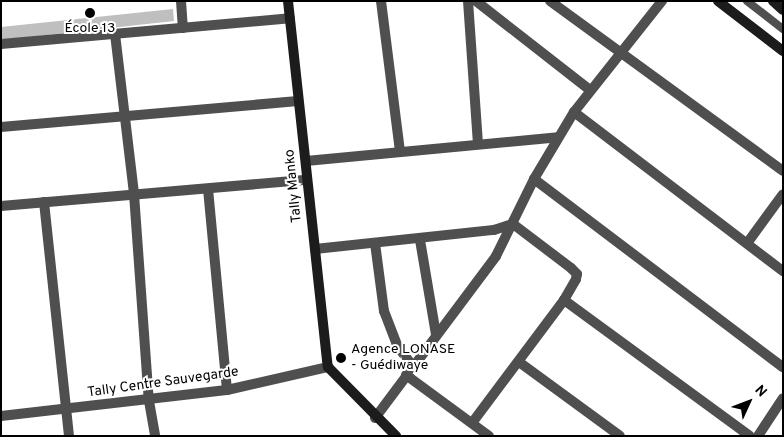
<!DOCTYPE html>
<meta charset="utf-8">
<style>
body{margin:0}
#map{position:relative;width:784px;height:437px;overflow:hidden;background:#fff;font-family:Overpass,sans-serif}
div>[style]{position:absolute}
.building>*{inset:0;background:#bfbfbf}
.lane>*{height:8px;margin:-4px;padding:0 4px;transform-origin:4px;border-radius:4px;background:#4f4f4f}
.street>*{height:10px;margin:-5px;padding:0 5px;transform-origin:5px;border-radius:5px;background:#4f4f4f}
.secondary>*{height:10px;margin:-5px;padding:0 5px;transform-origin:5px;border-radius:5px;background:#1c1c1c}
.dots>*{width:14px;height:14px;translate:-50% -50%;box-sizing:border-box;border:2px solid #fff;border-radius:50%}
span{translate:-50% -50%;white-space:nowrap;text-align:center;line-height:1.15;-webkit-text-stroke:4px #fff;paint-order:stroke}
.poi-label{font-size:14px;color:#000}
.left{translate:0 -50%;text-align:left}
.street-label{font-size:14px;color:#000}
.frame{position:absolute;inset:0;border:2px solid #000;pointer-events:none}
.north{position:absolute;left:724px;top:377px;width:50px;height:50px;-webkit-text-stroke:4px #fff;paint-order:stroke;rotate:47deg;font-size:14px;font-weight:700;line-height:20px;text-align:center;color:#000}
.north::after{content:'';display:block;margin:auto;width:18px;height:22px;background:#000;clip-path:polygon(50% 0,100% 100%,50% 72%,0 100%)}
</style>
<div id="map">
<div class="building">
<i style="clip-path:polygon(173px 9px,174px 21px,1px 40px,1px 27px)"></i>
</div>
<div class="lane">
<i style="left:747px;top:1px;width:46px;rotate:37.9deg"></i>
</div>
<div class="street">
<i style="left:181px;top:1px;width:27px;rotate:86deg"></i>
<i style="left:381px;top:1px;width:151px;rotate:82.8deg"></i>
<i style="left:468px;top:1px;width:142px;rotate:86deg"></i>
<i style="left:476px;top:1px;width:145px;rotate:38deg"></i>
<i style="left:550px;top:1px;width:288px;rotate:36.1deg"></i>
<i style="left:115px;top:34px;width:161px;rotate:83.2deg"></i>
<i style="left:134px;top:194px;width:208px;rotate:85.9deg"></i>
<i style="left:149px;top:401px;width:36px;rotate:80deg"></i>
<i style="left:1px;top:44px;width:290px;rotate:-5.1deg"></i>
<i style="left:574px;top:112px;width:263px;rotate:37.3deg"></i>
<i style="left:1px;top:127px;width:298px;rotate:-5deg"></i>
<i style="left:306px;top:161px;width:253px;rotate:-5.4deg"></i>
<i style="left:534px;top:179px;width:312px;rotate:37.1deg"></i>
<i style="left:208px;top:189px;width:202px;rotate:84.6deg"></i>
<i style="left:44px;top:202px;width:235px;rotate:83.9deg"></i>
<i style="left:1px;top:206px;width:307px;rotate:-4.9deg"></i>
<i style="left:420px;top:240px;width:96px;rotate:80.4deg"></i>
<i style="left:748px;top:242px;width:59px;rotate:-53.9deg"></i>
<i style="left:375px;top:243px;width:69px;rotate:82.5deg"></i>
<i style="left:384px;top:311px;width:39px;rotate:69deg"></i>
<i style="left:398px;top:347px;width:24px;rotate:52deg"></i>
<i style="left:315px;top:249px;width:180px;rotate:-6.1deg"></i>
<i style="left:494px;top:230px;width:20px;rotate:-18deg"></i>
<i style="left:564px;top:300px;width:230px;rotate:36.2deg"></i>
<i style="left:519px;top:362px;width:125px;rotate:36.2deg"></i>
<i style="left:406px;top:375px;width:103px;rotate:36.3deg"></i>
<i style="left:1px;top:416px;width:227px;rotate:-6.6deg"></i>
<i style="left:227px;top:390px;width:104px;rotate:-12.8deg"></i>
<i style="left:375px;top:418px;width:202px;rotate:-53.2deg"></i>
<i style="left:496px;top:256px;width:86px;rotate:-63.7deg"></i>
<i style="left:534px;top:179px;width:78px;rotate:-59.2deg"></i>
<i style="left:574px;top:112px;width:142px;rotate:-51.6deg"></i>
<i style="left:472px;top:423px;width:154px;rotate:-53.2deg"></i>
<i style="left:564px;top:300px;width:24px;rotate:-60deg"></i>
<i style="left:576px;top:279px;width:5px;rotate:-79deg"></i>
<i style="left:577px;top:274px;width:8px;rotate:-135deg"></i>
<i style="left:571px;top:268px;width:73px;rotate:-142.8deg"></i>
<i style="left:758px;top:436px;width:45px;rotate:-56.7deg"></i>
</div>
<div class="secondary">
<i style="left:288px;top:1px;width:368px;rotate:83.8deg"></i>
<i style="left:328px;top:367px;width:97px;rotate:45.4deg"></i>
<i style="left:718px;top:1px;width:82px;rotate:37.6deg"></i>
<i style="left:773px;top:1px;width:13px;rotate:42deg"></i>
</div>
<div class="dots">
<i style="left:90px;top:13px;background:#000"></i>
<i style="left:341px;top:358px;background:#000"></i>
</div>
<div class="poi-label">
<span style="left:90px;top:29px">École 13</span>
<span class="left" style="left:351px;top:358px">Agence LONASE<br>- Guédiwaye</span>
</div>
<div class="street-label">
<span style="left:294px;top:186px;rotate:-96deg">Tally Manko</span>
<span style="left:163px;top:383px;rotate:-8deg">Tally Centre Sauvegarde</span>
</div>
<div class="frame"></div>
<div class="north">N</div>
</div>
